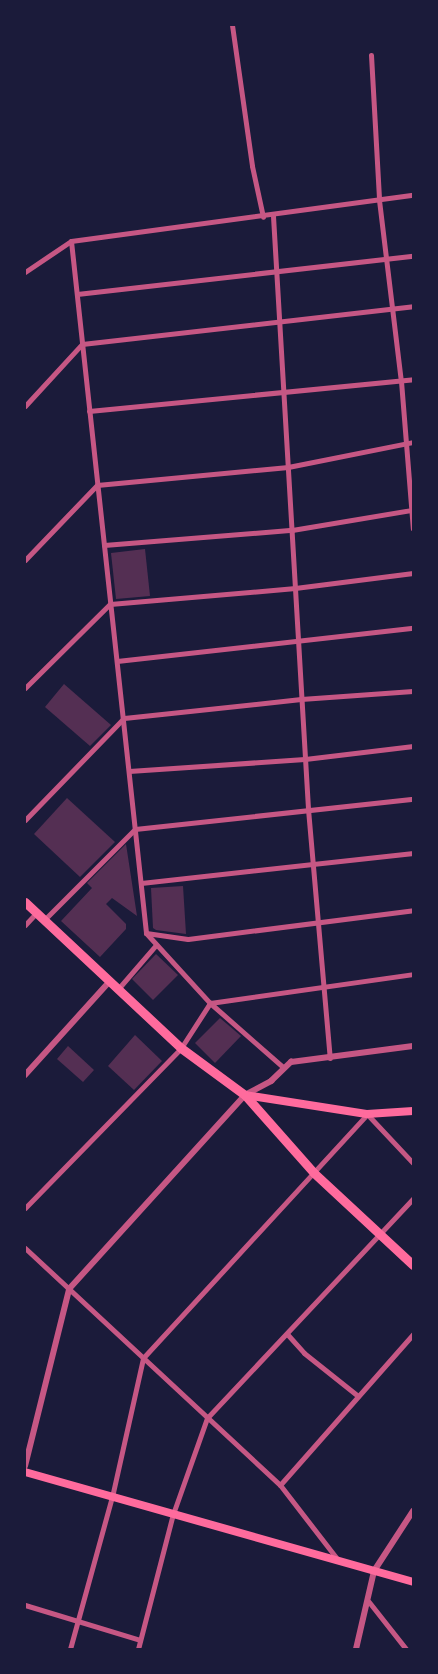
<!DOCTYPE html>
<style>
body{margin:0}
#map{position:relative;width:438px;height:1674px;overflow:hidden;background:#1b1b3a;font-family:"Fira Sans",sans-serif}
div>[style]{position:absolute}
.building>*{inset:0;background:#542f53}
.minor>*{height:5px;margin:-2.5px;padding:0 2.5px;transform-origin:2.5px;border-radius:2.5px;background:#c65784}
.tertiary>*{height:6px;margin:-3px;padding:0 3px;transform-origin:3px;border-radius:3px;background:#c65784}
.secondary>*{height:8px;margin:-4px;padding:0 4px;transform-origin:4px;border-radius:4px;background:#ff6b9d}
.primary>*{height:9px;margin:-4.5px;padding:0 4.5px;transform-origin:4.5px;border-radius:4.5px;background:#ff6b9d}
span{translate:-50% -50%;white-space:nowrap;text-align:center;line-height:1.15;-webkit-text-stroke:5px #1b1b3a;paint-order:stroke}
.frame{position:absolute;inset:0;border:26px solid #1b1b3a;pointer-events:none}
</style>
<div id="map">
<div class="building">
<i style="clip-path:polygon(145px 549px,150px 596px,116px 599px,111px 553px)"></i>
<i style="clip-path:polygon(64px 684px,111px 725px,90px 746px,45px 707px)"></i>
<i style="clip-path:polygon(67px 798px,115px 842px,80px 877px,34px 834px)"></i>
<i style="clip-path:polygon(126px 844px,137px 916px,112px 898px,106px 904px,126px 924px,126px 929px,100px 957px,61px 921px,92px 888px,87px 883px)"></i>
<i style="clip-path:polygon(183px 886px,186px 934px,156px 930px,153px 928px,151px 888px)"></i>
<i style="clip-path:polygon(156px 954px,178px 975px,153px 1000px,132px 979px)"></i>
<i style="clip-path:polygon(220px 1018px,241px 1036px,215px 1063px,195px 1043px)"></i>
<i style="clip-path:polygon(135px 1035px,162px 1061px,134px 1090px,108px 1066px)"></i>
<i style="clip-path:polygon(68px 1046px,94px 1070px,83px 1082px,57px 1059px)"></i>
</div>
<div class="minor">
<i style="left:232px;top:25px;width:142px;rotate:81.9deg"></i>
<i style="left:252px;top:166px;width:52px;rotate:77.8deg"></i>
<i style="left:371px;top:55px;width:145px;rotate:86.8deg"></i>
<i style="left:379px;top:200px;width:182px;rotate:83.1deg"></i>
<i style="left:401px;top:381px;width:148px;rotate:85.4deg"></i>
<i style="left:273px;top:216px;width:594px;rotate:86.62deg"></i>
<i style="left:308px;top:809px;width:250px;rotate:85deg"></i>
<i style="left:71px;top:241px;width:696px;rotate:83.81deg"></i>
<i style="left:146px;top:933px;width:95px;rotate:47.6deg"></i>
<i style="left:210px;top:1003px;width:98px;rotate:41.3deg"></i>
<i style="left:25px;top:272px;width:55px;rotate:-34deg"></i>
<i style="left:71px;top:241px;width:345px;rotate:-7.7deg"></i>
<i style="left:77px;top:294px;width:338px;rotate:-6.5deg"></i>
<i style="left:25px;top:406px;width:84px;rotate:-47.4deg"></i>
<i style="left:82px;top:344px;width:333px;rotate:-6.5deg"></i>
<i style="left:89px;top:411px;width:326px;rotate:-5.6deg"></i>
<i style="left:104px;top:545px;width:189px;rotate:-4.6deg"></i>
<i style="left:292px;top:530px;width:122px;rotate:-9.5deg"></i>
<i style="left:25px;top:560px;width:104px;rotate:-46.2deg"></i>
<i style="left:97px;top:485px;width:192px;rotate:-5.4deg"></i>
<i style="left:288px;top:467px;width:127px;rotate:-11.3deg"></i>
<i style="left:117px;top:661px;width:298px;rotate:-6.4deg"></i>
<i style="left:25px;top:688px;width:120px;rotate:-44.7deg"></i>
<i style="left:110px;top:604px;width:186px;rotate:-4.9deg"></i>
<i style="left:295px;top:588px;width:119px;rotate:-7.2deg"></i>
<i style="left:129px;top:771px;width:176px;rotate:-3.9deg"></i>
<i style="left:305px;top:759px;width:109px;rotate:-6.9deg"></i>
<i style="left:25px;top:820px;width:142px;rotate:-45.9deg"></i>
<i style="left:124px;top:718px;width:178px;rotate:-6.1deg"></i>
<i style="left:301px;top:699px;width:112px;rotate:-4.1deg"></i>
<i style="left:141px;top:883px;width:274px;rotate:-6.3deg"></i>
<i style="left:44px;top:920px;width:129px;rotate:-45deg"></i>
<i style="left:135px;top:829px;width:280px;rotate:-6.2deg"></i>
<i style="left:25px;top:925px;width:16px;rotate:-47deg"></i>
<i style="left:146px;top:933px;width:42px;rotate:8.1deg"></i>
<i style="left:188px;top:939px;width:227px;rotate:-7.3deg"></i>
<i style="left:118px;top:989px;width:57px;rotate:-49.3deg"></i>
<i style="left:25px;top:1208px;width:223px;rotate:-45.7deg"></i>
<i style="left:181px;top:1048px;width:54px;rotate:-57.2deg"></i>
<i style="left:210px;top:1003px;width:205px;rotate:-8.1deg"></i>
<i style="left:25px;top:1248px;width:348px;rotate:42.9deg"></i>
<i style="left:288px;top:1335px;width:24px;rotate:48deg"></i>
<i style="left:304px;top:1353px;width:69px;rotate:38.5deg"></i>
<i style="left:338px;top:1560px;width:95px;rotate:-127.7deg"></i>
<i style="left:280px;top:1485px;width:201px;rotate:-48.6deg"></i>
<i style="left:369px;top:1602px;width:60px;rotate:51.8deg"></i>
<i style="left:25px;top:1605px;width:120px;rotate:16.9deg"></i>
<i style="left:70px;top:1649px;width:158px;rotate:-74.6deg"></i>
<i style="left:112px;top:1497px;width:142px;rotate:-77.4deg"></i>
<i style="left:143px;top:1358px;width:331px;rotate:-47.4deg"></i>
<i style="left:367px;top:1114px;width:67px;rotate:46.8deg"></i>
<i style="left:138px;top:1649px;width:139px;rotate:-75.5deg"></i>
<i style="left:173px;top:1514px;width:102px;rotate:-70.5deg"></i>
<i style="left:207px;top:1418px;width:301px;rotate:-46.8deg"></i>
</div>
<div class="tertiary">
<i style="left:25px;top:1075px;width:127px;rotate:-47.9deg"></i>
<i style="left:25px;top:1466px;width:182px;rotate:-76deg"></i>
<i style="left:69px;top:1289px;width:262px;rotate:-47.8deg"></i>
<i style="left:245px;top:1095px;width:30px;rotate:-28deg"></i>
<i style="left:271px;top:1081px;width:28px;rotate:-44deg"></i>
<i style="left:291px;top:1062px;width:123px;rotate:-7.5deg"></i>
<i style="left:356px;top:1649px;width:80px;rotate:-77deg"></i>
<i style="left:374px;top:1571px;width:72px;rotate:-57deg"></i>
</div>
<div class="secondary">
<i style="left:245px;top:1095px;width:123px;rotate:8.9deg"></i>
<i style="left:367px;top:1114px;width:46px;rotate:-3.7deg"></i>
<i style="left:25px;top:1472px;width:403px;rotate:15.8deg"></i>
</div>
<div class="primary">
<i style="left:25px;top:902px;width:214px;rotate:43.1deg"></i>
<i style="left:181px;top:1048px;width:79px;rotate:36.3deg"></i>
<i style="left:245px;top:1095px;width:104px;rotate:48.5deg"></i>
<i style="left:314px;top:1173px;width:135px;rotate:42.9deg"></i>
</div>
<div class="frame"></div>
</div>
